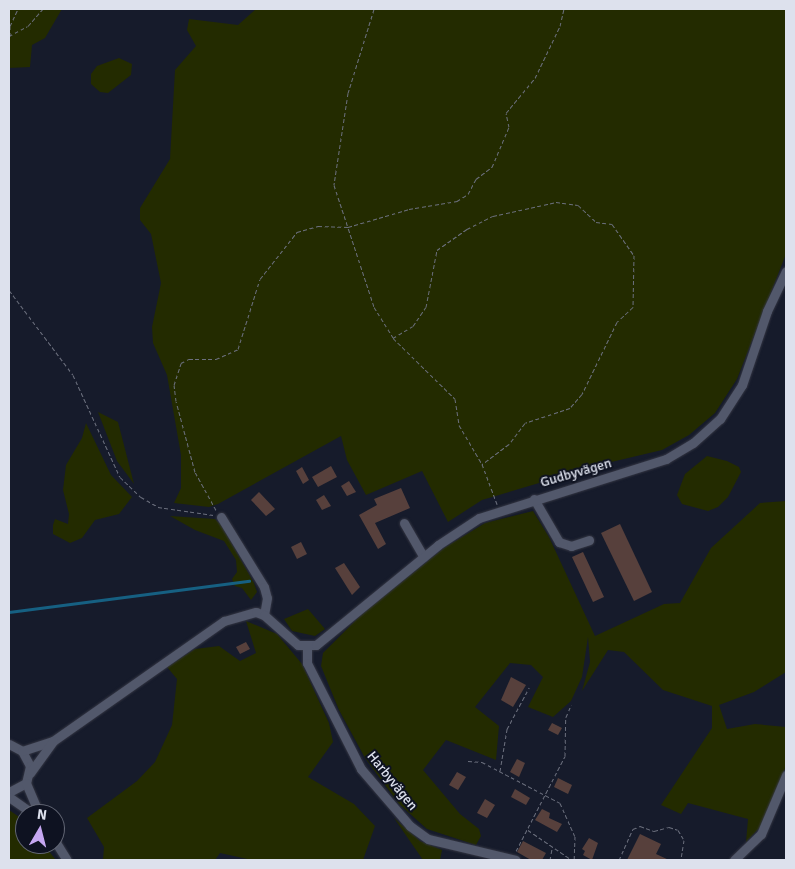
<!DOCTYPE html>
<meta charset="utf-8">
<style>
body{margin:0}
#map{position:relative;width:795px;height:869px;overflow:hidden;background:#161b2b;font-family:Signika,sans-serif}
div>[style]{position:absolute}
.green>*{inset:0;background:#232b00}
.stream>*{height:2.5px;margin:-1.25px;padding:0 1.25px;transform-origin:1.25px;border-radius:1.25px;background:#166082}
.building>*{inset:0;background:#57403c}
.path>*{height:1px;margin-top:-0.5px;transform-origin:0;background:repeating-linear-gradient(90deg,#6b6f7d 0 4px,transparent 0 6.5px)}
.roads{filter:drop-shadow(0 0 1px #343643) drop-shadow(0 0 1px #343643)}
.minor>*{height:9px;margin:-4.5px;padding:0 4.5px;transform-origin:4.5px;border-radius:4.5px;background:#52586b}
span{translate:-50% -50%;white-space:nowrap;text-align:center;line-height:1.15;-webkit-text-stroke:4px #0e1221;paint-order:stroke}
.street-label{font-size:14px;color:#dde1ed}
.frame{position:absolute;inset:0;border:10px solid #dde1ed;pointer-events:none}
.north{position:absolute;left:15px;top:804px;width:50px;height:50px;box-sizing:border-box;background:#0e1221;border:1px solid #616573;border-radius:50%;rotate:8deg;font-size:14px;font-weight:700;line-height:20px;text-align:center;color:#dde1ed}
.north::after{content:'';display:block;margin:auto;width:18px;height:22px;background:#c5a7f1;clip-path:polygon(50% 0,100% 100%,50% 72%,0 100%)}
</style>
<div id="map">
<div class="green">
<i style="clip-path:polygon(9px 9px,62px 9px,45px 38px,32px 45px,30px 67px,9px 68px)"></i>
<i style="clip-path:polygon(256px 9px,786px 9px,786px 254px,737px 379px,715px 413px,689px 435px,662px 450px,603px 464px,482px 500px,448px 522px,422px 471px,366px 495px,347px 460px,341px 436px,218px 504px,209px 507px,174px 503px,181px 488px,181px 455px,167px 375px,153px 343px,152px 327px,161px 283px,151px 234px,140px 220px,140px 208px,170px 159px,175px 70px,196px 46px,187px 30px,189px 19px,238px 25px)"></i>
<i style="clip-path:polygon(119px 58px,132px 64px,131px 75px,108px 93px,100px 92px,91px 84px,91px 74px,97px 66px)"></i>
<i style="clip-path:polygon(98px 412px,118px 422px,134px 484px,117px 461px)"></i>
<i style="clip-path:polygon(86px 423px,111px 475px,132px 497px,119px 514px,95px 520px,82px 538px,70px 543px,53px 534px,53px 525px,55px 519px,68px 524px,69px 514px,63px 490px,66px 465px,82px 438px)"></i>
<i style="clip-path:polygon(707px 456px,727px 461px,739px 467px,741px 472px,728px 497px,718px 507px,708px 511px,682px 504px,677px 495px,685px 474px)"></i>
<i style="clip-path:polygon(786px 501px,786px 672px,754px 692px,719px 705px,727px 729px,755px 724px,786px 727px,786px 766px,762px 825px,746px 842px,748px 819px,688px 803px,681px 814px,661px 805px,712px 728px,712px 706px,663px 690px,624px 652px,608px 650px,582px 691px,590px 662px,588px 637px,582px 677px,571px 701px,553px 717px,528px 707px,543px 677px,531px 665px,510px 663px,475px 707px,499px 726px,496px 760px,446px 740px,423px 770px,460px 814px,479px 829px,481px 836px,476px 845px,427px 829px,399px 804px,365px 758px,339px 710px,321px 666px,323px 653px,362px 614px,444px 548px,485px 523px,533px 511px,549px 537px,595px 636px,664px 604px,680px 603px,711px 548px,760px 503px)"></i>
<i style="clip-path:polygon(170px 516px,215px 519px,221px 525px,254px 583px,257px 592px,251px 600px,242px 588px,235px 586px,232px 579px,237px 572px,236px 560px,224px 541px,195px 530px)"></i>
<i style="clip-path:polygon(308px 609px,325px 629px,315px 636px,292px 631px,284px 619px)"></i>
<i style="clip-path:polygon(246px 621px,277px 634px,302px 664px,329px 723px,333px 742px,308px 777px,354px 804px,375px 826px,363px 860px,252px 860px,220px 853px,215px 860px,103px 860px,104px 847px,87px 818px,137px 781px,155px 762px,172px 725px,177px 679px,167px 667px,195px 649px,219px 646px,240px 661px,256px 653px)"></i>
<i style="clip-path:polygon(9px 810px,25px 821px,25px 844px,43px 844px,56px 860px,9px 860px)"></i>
<i style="clip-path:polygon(394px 818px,420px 841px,442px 850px,440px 860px,423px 860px)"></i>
</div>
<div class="stream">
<i style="left:9px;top:612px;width:242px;rotate:-7.4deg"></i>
</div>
<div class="building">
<i style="clip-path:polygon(331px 466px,337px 477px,318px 487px,312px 477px)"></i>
<i style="clip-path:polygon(302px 467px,309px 480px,303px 484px,296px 471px)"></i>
<i style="clip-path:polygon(349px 481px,356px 492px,347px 496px,341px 486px)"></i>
<i style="clip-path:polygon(401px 488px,410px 508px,375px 523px,386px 544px,378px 549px,359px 515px,377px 505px,374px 499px)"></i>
<i style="clip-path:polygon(259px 492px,275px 509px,266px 516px,251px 500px)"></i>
<i style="clip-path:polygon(324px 495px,331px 506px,322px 510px,316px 500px)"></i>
<i style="clip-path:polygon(620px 524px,652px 592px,634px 601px,601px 533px)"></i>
<i style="clip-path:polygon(301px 542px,307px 554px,297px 559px,291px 547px)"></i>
<i style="clip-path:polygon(583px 552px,604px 597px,593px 602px,572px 557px)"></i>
<i style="clip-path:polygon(344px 563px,360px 587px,352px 595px,335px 568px)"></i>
<i style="clip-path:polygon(246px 642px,250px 649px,240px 654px,236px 647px)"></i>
<i style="clip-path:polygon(511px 677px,526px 685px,513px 707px,501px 700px)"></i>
<i style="clip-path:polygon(552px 723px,562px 728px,558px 735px,548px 730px)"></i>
<i style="clip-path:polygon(517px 759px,525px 763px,519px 777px,510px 772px)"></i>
<i style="clip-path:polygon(457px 772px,466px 777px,458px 790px,449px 785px)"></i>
<i style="clip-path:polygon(558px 778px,572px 785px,568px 794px,554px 787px)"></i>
<i style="clip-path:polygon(515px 789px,530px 798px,526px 805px,511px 797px)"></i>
<i style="clip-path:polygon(485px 799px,495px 805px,487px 818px,477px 813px)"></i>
<i style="clip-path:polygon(542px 809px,550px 813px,549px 818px,562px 824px,557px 832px,535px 820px)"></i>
<i style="clip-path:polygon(640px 834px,661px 844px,656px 854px,669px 860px,627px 860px)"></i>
<i style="clip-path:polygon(589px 838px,598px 843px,592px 860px,583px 855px,585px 851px,582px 849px)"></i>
<i style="clip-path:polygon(523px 841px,546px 853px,542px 860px,531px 860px,517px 852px)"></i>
</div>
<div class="path">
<i style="left:374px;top:9px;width:88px;rotate:107.2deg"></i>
<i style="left:348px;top:93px;width:93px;rotate:98.7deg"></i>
<i style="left:334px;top:185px;width:128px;rotate:71.8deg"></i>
<i style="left:374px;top:307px;width:36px;rotate:58deg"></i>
<i style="left:393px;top:338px;width:87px;rotate:44.5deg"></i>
<i style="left:455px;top:399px;width:26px;rotate:81deg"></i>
<i style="left:459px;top:425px;width:45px;rotate:59.5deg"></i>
<i style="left:482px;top:464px;width:43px;rotate:69.4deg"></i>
<i style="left:9px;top:36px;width:21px;rotate:-28deg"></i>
<i style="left:28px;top:26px;width:23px;rotate:-49deg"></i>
<i style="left:10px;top:36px;width:10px;rotate:-90deg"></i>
<i style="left:10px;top:26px;width:19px;rotate:-65deg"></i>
<i style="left:9px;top:290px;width:106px;rotate:53deg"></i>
<i style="left:73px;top:375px;width:112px;rotate:65.3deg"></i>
<i style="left:120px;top:477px;width:29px;rotate:44deg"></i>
<i style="left:141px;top:497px;width:20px;rotate:30deg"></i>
<i style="left:158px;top:507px;width:56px;rotate:8.3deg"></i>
<i style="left:393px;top:338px;width:23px;rotate:-31deg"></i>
<i style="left:413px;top:326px;width:23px;rotate:-56deg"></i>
<i style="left:426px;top:307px;width:58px;rotate:-79.1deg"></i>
<i style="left:437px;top:250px;width:37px;rotate:-35deg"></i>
<i style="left:467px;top:229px;width:29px;rotate:-27deg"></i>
<i style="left:493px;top:216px;width:65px;rotate:-12.5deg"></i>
<i style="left:556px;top:202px;width:22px;rotate:8deg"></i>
<i style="left:578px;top:205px;width:25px;rotate:43deg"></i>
<i style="left:596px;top:222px;width:16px;rotate:7deg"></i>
<i style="left:612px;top:224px;width:38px;rotate:55deg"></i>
<i style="left:634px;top:255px;width:52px;rotate:91.1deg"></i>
<i style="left:633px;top:307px;width:22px;rotate:137deg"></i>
<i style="left:617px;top:322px;width:80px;rotate:115.9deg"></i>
<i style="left:582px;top:394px;width:18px;rotate:131deg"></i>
<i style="left:570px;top:408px;width:47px;rotate:161.6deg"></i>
<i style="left:525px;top:423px;width:26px;rotate:127deg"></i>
<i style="left:509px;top:444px;width:34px;rotate:143deg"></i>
<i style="left:216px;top:510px;width:43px;rotate:-118.9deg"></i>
<i style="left:195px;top:472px;width:73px;rotate:-105deg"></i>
<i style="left:176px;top:401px;width:16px;rotate:-97deg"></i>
<i style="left:174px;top:385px;width:23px;rotate:-72deg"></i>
<i style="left:181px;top:363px;width:9px;rotate:-27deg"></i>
<i style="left:189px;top:359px;width:27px"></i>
<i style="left:216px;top:359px;width:24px;rotate:-24deg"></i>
<i style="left:238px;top:349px;width:73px;rotate:-72.6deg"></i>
<i style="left:260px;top:279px;width:60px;rotate:-51.8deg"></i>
<i style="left:297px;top:232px;width:22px;rotate:-16deg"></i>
<i style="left:318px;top:226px;width:30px;rotate:2deg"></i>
<i style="left:348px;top:227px;width:64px;rotate:-16.4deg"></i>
<i style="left:409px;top:209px;width:49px;rotate:-9.5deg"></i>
<i style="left:457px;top:201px;width:13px;rotate:-32deg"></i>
<i style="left:468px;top:194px;width:17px;rotate:-62deg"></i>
<i style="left:476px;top:179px;width:20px;rotate:-37deg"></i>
<i style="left:492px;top:167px;width:43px;rotate:-67deg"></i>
<i style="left:509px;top:127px;width:14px;rotate:-102deg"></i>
<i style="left:506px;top:113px;width:45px;rotate:-50.4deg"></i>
<i style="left:535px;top:78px;width:58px;rotate:-64.3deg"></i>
<i style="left:560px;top:26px;width:17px;rotate:-77deg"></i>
<i style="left:468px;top:761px;width:14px;rotate:4deg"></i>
<i style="left:482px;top:762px;width:88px;rotate:27.7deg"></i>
<i style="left:560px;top:803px;width:36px;rotate:66deg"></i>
<i style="left:575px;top:836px;width:24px;rotate:92deg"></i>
<i style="left:500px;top:771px;width:43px;rotate:-80.5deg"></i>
<i style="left:507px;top:729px;width:47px;rotate:-61.8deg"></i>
<i style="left:528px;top:830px;width:53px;rotate:34.3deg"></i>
<i style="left:516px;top:851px;width:107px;rotate:-62.7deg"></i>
<i style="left:565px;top:756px;width:39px;rotate:-89deg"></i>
<i style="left:566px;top:717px;width:13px;rotate:-67deg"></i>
<i style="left:550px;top:860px;width:11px;rotate:-80deg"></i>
<i style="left:619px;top:860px;width:34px;rotate:-66deg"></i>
<i style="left:633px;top:829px;width:8px;rotate:-23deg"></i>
<i style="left:640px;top:826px;width:15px;rotate:20deg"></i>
<i style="left:654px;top:831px;width:16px;rotate:-15deg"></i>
<i style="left:669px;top:827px;width:9px;rotate:18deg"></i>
<i style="left:678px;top:830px;width:12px;rotate:59deg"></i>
<i style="left:684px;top:840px;width:20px;rotate:99deg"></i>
</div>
<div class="roads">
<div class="minor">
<i style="left:534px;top:499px;width:50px;rotate:59.8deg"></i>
<i style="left:559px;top:542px;width:13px;rotate:18deg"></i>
<i style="left:571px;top:546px;width:19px;rotate:-18deg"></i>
<i style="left:221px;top:517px;width:82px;rotate:58.4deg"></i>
<i style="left:264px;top:587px;width:11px;rotate:75deg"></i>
<i style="left:267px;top:598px;width:17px;rotate:100deg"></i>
<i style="left:404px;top:523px;width:39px;rotate:60deg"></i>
<i style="left:307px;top:646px;width:17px;rotate:90deg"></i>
<i style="left:307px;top:663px;width:119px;rotate:63deg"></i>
<i style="left:361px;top:769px;width:75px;rotate:49.3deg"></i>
<i style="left:410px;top:826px;width:22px;rotate:36deg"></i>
<i style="left:428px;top:839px;width:90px;rotate:13.4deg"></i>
<i style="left:9px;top:744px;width:15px;rotate:28deg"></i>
<i style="left:22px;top:751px;width:17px;rotate:62deg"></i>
<i style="left:30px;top:766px;width:17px;rotate:103deg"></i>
<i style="left:26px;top:783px;width:19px;rotate:152deg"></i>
<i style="left:22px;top:751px;width:33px;rotate:-18deg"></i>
<i style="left:53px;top:741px;width:209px;rotate:-35.1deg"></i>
<i style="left:224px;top:621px;width:33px;rotate:-16deg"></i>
<i style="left:256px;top:612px;width:9px;rotate:21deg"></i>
<i style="left:264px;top:615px;width:45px;rotate:41.4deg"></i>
<i style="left:298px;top:645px;width:18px"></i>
<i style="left:316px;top:645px;width:158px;rotate:-39.3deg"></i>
<i style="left:438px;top:545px;width:49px;rotate:-33.4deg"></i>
<i style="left:479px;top:518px;width:196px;rotate:-17.5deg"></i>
<i style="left:666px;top:459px;width:31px;rotate:-31deg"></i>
<i style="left:693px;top:443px;width:36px;rotate:-42deg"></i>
<i style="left:720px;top:419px;width:40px;rotate:-57.1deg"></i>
<i style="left:742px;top:385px;width:78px;rotate:-71.3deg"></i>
<i style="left:767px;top:311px;width:44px;rotate:-64.6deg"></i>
<i style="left:30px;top:773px;width:39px;rotate:-54deg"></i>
<i style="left:26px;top:783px;width:34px;rotate:67deg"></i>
<i style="left:9px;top:797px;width:29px;rotate:35deg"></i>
<i style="left:55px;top:841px;width:22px;rotate:58deg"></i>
<i style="left:734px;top:860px;width:37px;rotate:-44deg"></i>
<i style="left:761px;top:834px;width:64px;rotate:-67deg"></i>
</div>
</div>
<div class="street-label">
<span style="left:576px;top:473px;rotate:-16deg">Gudbyvägen</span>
<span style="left:392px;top:781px;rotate:51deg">Harbyvägen</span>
</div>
<div class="frame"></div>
<div class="north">N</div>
</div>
